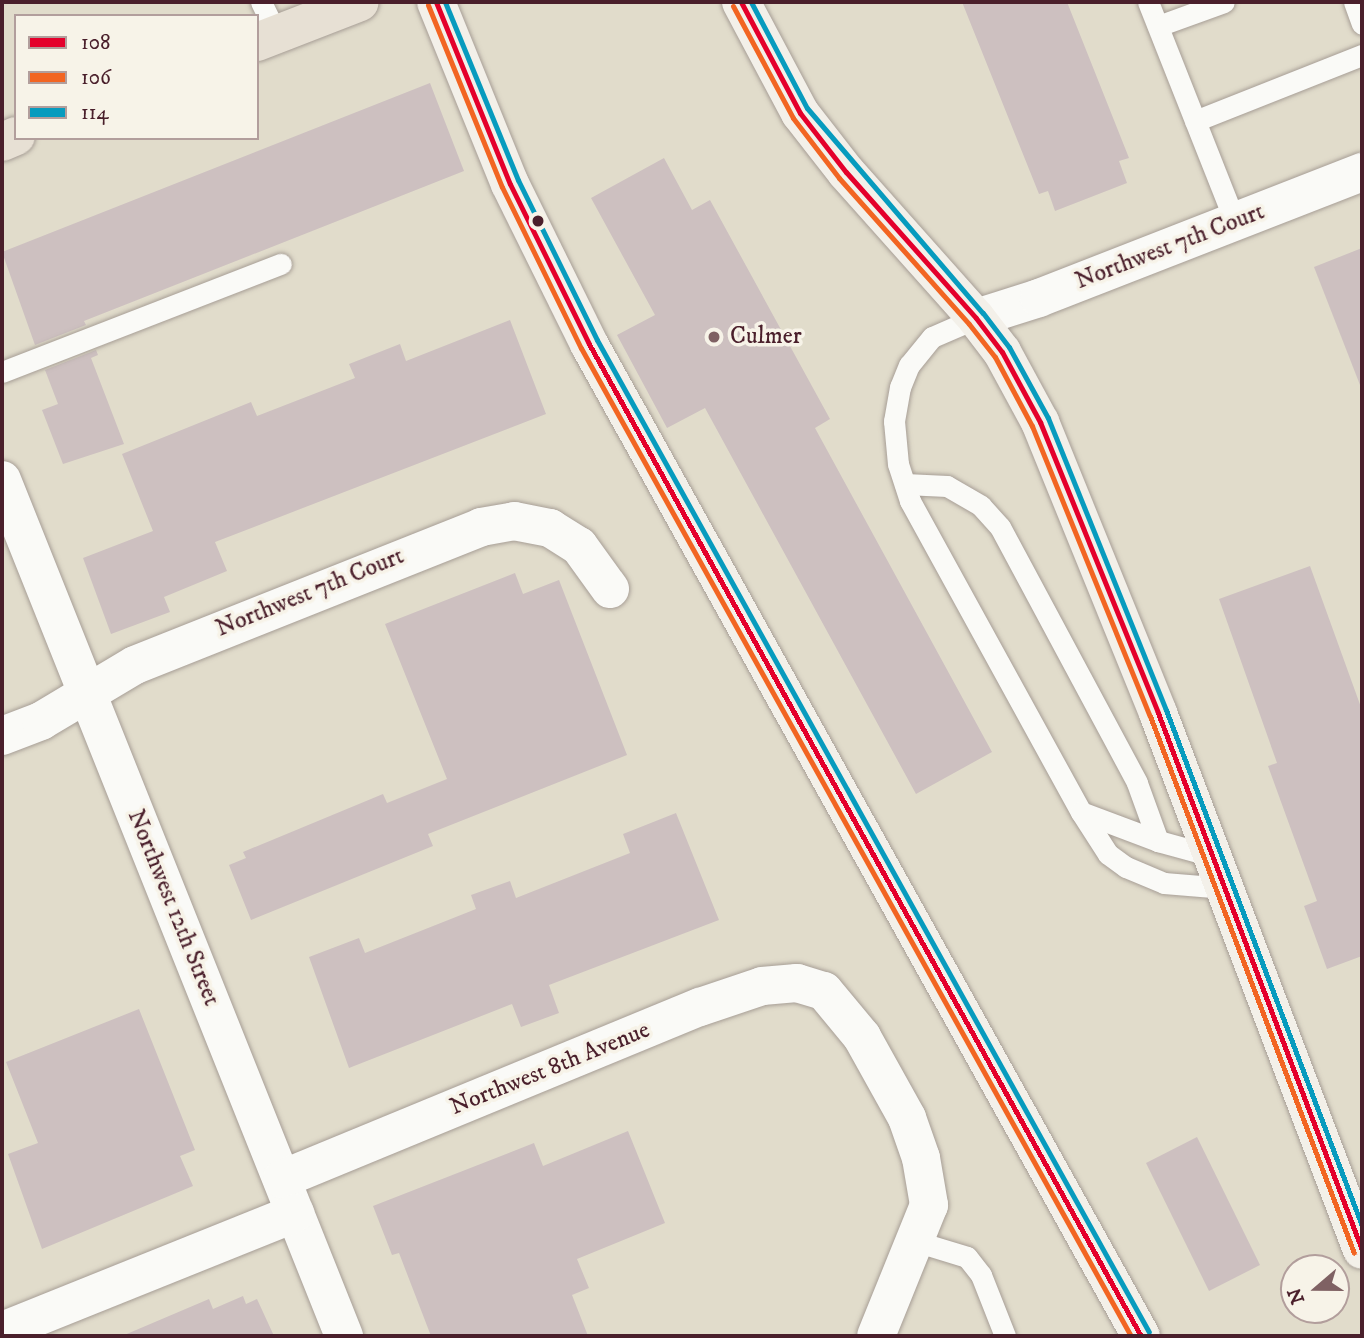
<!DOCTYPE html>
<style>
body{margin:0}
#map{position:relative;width:1364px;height:1338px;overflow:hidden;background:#e1dccb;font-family:"IM FELL DW Pica",serif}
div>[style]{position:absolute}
.building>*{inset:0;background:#cdc0c0}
.roads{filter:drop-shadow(0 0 2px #a79e96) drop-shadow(0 0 2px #a79e96)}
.lane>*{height:21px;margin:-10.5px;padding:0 10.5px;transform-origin:10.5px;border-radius:10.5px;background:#fafaf7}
.street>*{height:38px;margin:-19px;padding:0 19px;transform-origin:19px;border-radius:19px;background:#fafaf7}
.secondary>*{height:38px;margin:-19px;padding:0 19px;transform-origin:19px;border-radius:19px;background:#f3f0e9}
.primary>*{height:38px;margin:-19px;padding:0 19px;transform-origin:19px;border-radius:19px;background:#e7e0d4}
.bus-1>*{height:5px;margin:-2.5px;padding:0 2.5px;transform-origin:2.5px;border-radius:2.5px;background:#e4002b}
.bus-2>*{height:5px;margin:-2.5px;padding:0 2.5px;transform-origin:2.5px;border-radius:2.5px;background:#f26522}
.bus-3>*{height:5px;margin:-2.5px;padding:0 2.5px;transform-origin:2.5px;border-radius:2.5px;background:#079bbe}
.dots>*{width:19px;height:19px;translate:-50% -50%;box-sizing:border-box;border:4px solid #f7f3e8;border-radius:50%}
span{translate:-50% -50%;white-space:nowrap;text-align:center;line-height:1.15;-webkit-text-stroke:7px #f7f3e8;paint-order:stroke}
.street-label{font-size:24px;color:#4a1f2b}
.poi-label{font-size:24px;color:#4a1f2b}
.left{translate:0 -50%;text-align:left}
.frame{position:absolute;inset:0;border:4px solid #4a1f2b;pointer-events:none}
.legend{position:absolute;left:14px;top:14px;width:245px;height:126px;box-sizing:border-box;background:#f7f3e8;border:2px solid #b29e9c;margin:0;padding:9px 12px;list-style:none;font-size:21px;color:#4a1f2b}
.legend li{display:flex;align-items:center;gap:14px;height:35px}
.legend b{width:35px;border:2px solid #b29e9c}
.north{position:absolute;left:1280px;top:1254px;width:70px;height:70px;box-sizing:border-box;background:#f7f3e8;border:2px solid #b29e9c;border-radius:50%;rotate:250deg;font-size:19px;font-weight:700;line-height:28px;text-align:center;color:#4a1f2b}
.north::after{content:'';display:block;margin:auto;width:24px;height:32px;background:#7f6163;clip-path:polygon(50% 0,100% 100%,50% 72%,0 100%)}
</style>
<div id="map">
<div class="building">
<i style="clip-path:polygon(962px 2px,1067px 2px,1129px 158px,1119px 161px,1127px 183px,1055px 211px,1048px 191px,1039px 194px)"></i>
<i style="clip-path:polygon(430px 83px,464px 171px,84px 321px,86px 325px,35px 345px,2px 252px)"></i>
<i style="clip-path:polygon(664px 158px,692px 210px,710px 200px,830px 419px,815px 428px,992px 752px,916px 794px,705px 408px,667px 428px,617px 335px,655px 315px,591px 198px)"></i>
<i style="clip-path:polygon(1362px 248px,1362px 385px,1360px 385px,1314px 267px)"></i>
<i style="clip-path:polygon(510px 320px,546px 414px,215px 542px,227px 571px,164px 597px,170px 612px,111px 634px,83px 558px,153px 531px,122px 454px,251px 402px,257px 416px,355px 378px,349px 364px,400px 344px,406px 361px)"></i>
<i style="clip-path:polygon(96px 350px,98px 355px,91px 358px,124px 444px,63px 464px,42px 410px,58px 404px,45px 370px)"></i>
<i style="clip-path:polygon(1310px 566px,1362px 710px,1362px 956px,1327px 969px,1304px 906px,1317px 901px,1268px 766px,1277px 763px,1219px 599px)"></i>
<i style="clip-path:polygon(515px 573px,523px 594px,559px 580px,627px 755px,428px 834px,433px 846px,251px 920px,229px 865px,246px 858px,243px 852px,383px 794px,387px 803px,447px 779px,385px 624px)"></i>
<i style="clip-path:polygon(676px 813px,719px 920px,549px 985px,559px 1013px,521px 1027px,512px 1004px,349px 1068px,309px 957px,359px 938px,365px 953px,476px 909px,471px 895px,510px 881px,516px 898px,630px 853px,623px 834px)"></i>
<i style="clip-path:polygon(139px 1009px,195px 1150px,180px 1156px,193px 1186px,42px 1249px,8px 1154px,38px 1143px,6px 1062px)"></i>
<i style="clip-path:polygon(628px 1131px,665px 1223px,577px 1259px,589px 1288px,572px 1295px,588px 1336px,431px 1336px,399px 1253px,392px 1255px,373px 1206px,534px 1143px,543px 1166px)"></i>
<i style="clip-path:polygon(1197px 1137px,1260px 1265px,1209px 1291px,1146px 1163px)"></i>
<i style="clip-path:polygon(243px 1296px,246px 1304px,257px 1299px,274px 1336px,122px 1336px,209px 1299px,213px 1309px)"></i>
</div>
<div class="roads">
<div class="lane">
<i style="left:261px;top:2px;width:37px;rotate:64deg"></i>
<i style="left:1148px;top:2px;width:237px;rotate:68.4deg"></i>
<i style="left:1354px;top:2px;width:23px;rotate:70deg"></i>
<i style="left:1158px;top:26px;width:70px;rotate:-20deg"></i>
<i style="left:1195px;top:121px;width:180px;rotate:-21.6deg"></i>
<i style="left:976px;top:318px;width:48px;rotate:156.6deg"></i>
<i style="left:932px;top:337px;width:36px;rotate:129deg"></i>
<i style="left:909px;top:365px;width:24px;rotate:112deg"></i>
<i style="left:900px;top:387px;width:35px;rotate:100deg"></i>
<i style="left:894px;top:421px;width:43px;rotate:84.7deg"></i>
<i style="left:898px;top:464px;width:39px;rotate:72deg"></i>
<i style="left:910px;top:501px;width:355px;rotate:61.2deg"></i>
<i style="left:1081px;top:812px;width:82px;rotate:20.6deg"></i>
<i style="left:2px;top:372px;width:299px;rotate:-21.2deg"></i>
<i style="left:905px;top:484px;width:42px;rotate:2.7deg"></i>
<i style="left:947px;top:486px;width:39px;rotate:30deg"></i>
<i style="left:981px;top:506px;width:28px;rotate:48deg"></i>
<i style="left:1000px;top:527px;width:290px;rotate:61.8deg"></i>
<i style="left:1137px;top:783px;width:62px;rotate:70.1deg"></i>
<i style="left:1158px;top:841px;width:57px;rotate:15.3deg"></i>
<i style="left:1081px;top:812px;width:50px;rotate:57.3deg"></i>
<i style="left:1108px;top:854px;width:22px;rotate:36deg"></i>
<i style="left:1126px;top:867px;width:41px;rotate:22.8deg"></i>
<i style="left:1164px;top:883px;width:61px;rotate:4.7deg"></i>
<i style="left:918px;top:1242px;width:51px;rotate:17deg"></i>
<i style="left:967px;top:1257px;width:23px;rotate:52deg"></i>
<i style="left:981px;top:1275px;width:66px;rotate:68.5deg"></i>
</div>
<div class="street">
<i style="left:976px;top:318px;width:66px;rotate:-17.6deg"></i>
<i style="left:1039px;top:298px;width:347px;rotate:-21.3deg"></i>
<i style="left:2px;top:480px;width:922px;rotate:68.22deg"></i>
<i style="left:2px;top:736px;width:42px;rotate:-21deg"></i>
<i style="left:41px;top:721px;width:109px;rotate:-30.8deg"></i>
<i style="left:135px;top:665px;width:373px;rotate:-21.7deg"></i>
<i style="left:481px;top:527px;width:34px;rotate:-10deg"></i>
<i style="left:514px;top:521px;width:37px;rotate:11deg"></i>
<i style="left:550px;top:528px;width:34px;rotate:32deg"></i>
<i style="left:579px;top:546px;width:53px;rotate:54.2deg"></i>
<i style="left:282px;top:1179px;width:452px;rotate:-22.4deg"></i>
<i style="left:700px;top:1007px;width:65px;rotate:-18.7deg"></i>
<i style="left:762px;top:986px;width:35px;rotate:-5deg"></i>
<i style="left:797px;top:983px;width:28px;rotate:17deg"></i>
<i style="left:824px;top:991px;width:60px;rotate:50.4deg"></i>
<i style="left:862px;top:1037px;width:93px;rotate:60.9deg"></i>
<i style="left:907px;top:1118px;width:42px;rotate:70.7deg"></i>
<i style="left:921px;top:1158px;width:48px;rotate:80.3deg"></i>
<i style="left:929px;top:1205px;width:141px;rotate:112deg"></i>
<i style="left:2px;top:1331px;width:316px;rotate:-21.9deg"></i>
</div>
<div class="secondary">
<i style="left:436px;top:2px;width:196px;rotate:67.9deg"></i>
<i style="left:510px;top:184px;width:178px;rotate:63.7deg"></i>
<i style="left:589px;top:344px;width:1135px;rotate:60.91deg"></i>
<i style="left:741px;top:2px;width:126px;rotate:62deg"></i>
<i style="left:800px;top:113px;width:75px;rotate:52.1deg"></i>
<i style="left:846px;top:172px;width:195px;rotate:48.3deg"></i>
<i style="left:976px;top:318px;width:43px;rotate:52.6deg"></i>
<i style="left:1002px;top:352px;width:80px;rotate:61.5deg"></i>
<i style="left:1040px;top:422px;width:314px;rotate:67.9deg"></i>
<i style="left:1158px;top:713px;width:574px;rotate:69.2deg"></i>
</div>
<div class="primary">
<i style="left:257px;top:42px;width:110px;rotate:-21.2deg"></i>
<i style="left:2px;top:142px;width:15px;rotate:-23deg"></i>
</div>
</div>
<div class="bus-1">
<i style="left:436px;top:2px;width:196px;rotate:67.9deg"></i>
<i style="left:510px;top:184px;width:178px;rotate:63.7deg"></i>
<i style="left:589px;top:344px;width:1135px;rotate:60.91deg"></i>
<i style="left:741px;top:2px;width:126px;rotate:62deg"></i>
<i style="left:800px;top:113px;width:75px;rotate:52.1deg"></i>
<i style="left:846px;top:172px;width:195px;rotate:48.3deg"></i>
<i style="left:976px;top:318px;width:43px;rotate:52.6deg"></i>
<i style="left:1002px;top:352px;width:80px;rotate:61.5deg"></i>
<i style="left:1040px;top:422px;width:314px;rotate:67.9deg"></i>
<i style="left:1158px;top:713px;width:574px;rotate:69.2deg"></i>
</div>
<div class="bus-2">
<i style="left:428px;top:5px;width:196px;rotate:67.9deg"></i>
<i style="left:502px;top:187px;width:179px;rotate:63.9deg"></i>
<i style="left:581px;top:348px;width:1131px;rotate:60.9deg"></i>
<i style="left:733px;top:6px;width:127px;rotate:61.8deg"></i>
<i style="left:793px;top:118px;width:76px;rotate:52.5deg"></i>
<i style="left:839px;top:178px;width:195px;rotate:48.3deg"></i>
<i style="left:969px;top:324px;width:42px;rotate:51.8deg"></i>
<i style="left:995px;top:357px;width:78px;rotate:61.8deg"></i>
<i style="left:1032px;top:426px;width:313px;rotate:67.9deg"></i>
<i style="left:1150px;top:716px;width:574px;rotate:69.2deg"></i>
</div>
<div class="bus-3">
<i style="left:445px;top:2px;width:192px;rotate:67.7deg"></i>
<i style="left:518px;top:180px;width:178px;rotate:63.7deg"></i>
<i style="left:597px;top:340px;width:1135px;rotate:60.91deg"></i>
<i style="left:751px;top:2px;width:120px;rotate:62.2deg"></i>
<i style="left:807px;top:108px;width:270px;rotate:49.4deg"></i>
<i style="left:983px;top:313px;width:43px;rotate:52.6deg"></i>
<i style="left:1009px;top:347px;width:81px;rotate:61.2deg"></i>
<i style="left:1048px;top:418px;width:315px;rotate:68deg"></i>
<i style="left:1166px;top:710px;width:552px;rotate:69.2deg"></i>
</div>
<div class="dots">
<i style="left:538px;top:221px;background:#4a1f2b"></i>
<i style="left:714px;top:337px;background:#7f6163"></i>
</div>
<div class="street-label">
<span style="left:1170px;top:247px;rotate:-21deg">Northwest 7th Court</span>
<span style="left:310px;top:593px;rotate:-22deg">Northwest 7th Court</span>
<span style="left:173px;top:908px;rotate:68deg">Northwest 12th Street</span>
<span style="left:550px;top:1069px;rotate:-22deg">Northwest 8th Avenue</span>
</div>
<div class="poi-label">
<span class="left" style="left:730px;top:337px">Culmer</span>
</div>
<div class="frame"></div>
<ul class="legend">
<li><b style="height:9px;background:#e4002b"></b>108</li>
<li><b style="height:9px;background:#f26522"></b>106</li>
<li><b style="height:9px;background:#079bbe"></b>114</li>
</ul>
<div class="north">N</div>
</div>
